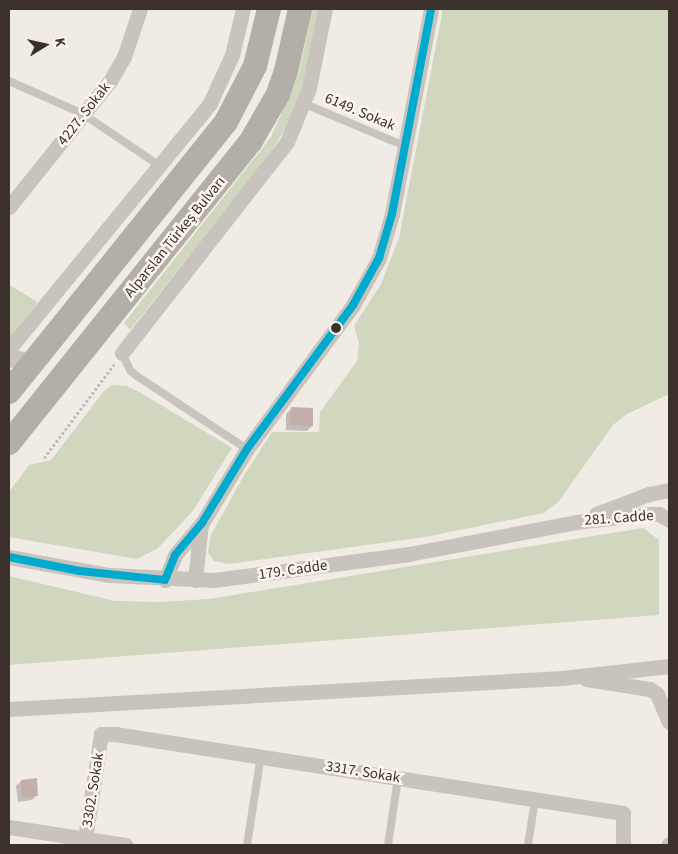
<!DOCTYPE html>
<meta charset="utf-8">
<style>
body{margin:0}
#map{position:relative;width:678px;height:854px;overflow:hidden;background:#f0ebe5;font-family:"Source Sans 3",sans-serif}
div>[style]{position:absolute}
.green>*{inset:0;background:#d1d6bf}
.shadow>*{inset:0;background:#0003}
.building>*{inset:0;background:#c3afa7}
.path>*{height:2.5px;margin-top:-1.25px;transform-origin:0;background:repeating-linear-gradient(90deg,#c2bbb6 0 2.5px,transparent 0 5px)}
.service>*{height:8px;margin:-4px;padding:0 4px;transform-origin:4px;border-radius:4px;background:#c9c3be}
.minor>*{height:15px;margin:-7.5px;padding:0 7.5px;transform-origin:7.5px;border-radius:7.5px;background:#c9c3be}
.tertiary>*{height:18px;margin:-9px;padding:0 9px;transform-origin:9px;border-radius:9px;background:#c9c3be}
.trunk>*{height:24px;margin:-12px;padding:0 12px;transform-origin:12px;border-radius:12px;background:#b4aea8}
.bus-1>*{height:8px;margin:-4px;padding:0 4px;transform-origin:4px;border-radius:4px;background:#00a9ce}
.dots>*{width:14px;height:14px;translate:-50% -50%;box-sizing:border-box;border:2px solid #fbf5ee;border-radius:50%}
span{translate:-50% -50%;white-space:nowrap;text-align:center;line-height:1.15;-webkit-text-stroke:5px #fbf5ee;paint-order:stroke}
.street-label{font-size:15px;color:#3b302b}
.frame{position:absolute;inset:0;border:10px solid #3b302b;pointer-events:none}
.north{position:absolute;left:20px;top:20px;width:50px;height:50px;-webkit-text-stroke:4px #fbf5ee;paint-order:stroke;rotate:80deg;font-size:14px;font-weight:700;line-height:20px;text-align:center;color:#3b302b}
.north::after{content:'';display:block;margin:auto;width:18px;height:22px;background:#3b302b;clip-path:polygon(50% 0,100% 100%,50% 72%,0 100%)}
</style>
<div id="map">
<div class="green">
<i style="clip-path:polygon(312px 9px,318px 9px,304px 81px,289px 124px,263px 163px,130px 330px,124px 323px,271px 137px,299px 73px)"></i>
<i style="clip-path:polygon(443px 9px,669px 9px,669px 394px,627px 414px,613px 425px,559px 501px,544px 513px,425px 537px,228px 564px,214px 561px,208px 553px,210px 537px,243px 477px,272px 432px,319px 432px,320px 412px,357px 361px,359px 343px,354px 326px,381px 284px,399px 238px)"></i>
<i style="clip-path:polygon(9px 285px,38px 302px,9px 339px)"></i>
<i style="clip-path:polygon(112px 385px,127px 386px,141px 393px,232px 448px,192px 512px,157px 549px,137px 559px,9px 537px,9px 492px,29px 465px,51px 460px,104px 391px)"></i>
<i style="clip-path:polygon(643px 528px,659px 540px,659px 615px,9px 665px,9px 576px,115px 601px,159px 602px,209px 599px)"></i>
</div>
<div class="shadow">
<i style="clip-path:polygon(291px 409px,312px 426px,307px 431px,286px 430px,286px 414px)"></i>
<i style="clip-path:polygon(21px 781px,37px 795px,32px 800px,18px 802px,16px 786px)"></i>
</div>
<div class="building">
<i style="clip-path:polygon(291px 407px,313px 408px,313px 426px,290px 425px)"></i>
<i style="clip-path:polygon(37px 778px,38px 796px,22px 797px,21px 780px)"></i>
</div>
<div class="path">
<i style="left:44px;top:458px;width:117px;rotate:-53.3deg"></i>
</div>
<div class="service">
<i style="left:9px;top:81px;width:81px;rotate:24deg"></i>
<i style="left:83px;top:114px;width:93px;rotate:34deg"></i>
<i style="left:305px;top:104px;width:108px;rotate:22.8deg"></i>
<i style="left:122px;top:353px;width:19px;rotate:65deg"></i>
<i style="left:130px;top:370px;width:9px;rotate:41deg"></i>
<i style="left:137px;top:376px;width:132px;rotate:33.6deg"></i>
<i style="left:247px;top:845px;width:90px;rotate:-81.1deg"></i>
<i style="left:388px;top:845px;width:68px;rotate:-81.5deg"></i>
<i style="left:528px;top:845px;width:47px;rotate:-81.3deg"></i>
</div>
<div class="minor">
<i style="left:9px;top:207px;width:161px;rotate:-51.3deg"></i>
<i style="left:110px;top:81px;width:28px;rotate:-60deg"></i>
<i style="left:124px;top:57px;width:51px;rotate:-71.6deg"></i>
<i style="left:9px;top:349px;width:318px;rotate:-50.7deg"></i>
<i style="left:210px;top:103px;width:53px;rotate:-65.4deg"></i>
<i style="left:232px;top:55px;width:47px;rotate:-76.6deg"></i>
<i style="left:122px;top:353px;width:268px;rotate:-52deg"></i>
<i style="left:287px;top:142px;width:58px;rotate:-67.8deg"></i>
<i style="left:309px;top:88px;width:81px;rotate:-78.6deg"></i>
<i style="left:596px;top:514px;width:57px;rotate:-20.7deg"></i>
<i style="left:649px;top:494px;width:20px;rotate:-11deg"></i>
<i style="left:9px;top:557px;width:102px;rotate:10.2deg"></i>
<i style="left:109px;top:575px;width:105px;rotate:2.7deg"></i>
<i style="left:214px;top:580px;width:197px;rotate:-7.6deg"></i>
<i style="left:409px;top:554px;width:170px;rotate:-10.8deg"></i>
<i style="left:576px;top:522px;width:69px;rotate:-6.6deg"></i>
<i style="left:645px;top:514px;width:14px"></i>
<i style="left:659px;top:514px;width:12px;rotate:31deg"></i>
<i style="left:165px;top:580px;width:27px;rotate:-68deg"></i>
<i style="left:175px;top:555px;width:42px;rotate:-49.8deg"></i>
<i style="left:202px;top:523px;width:87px;rotate:-58.7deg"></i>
<i style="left:247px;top:449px;width:179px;rotate:-53.6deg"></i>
<i style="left:353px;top:305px;width:54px;rotate:-61deg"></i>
<i style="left:379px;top:258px;width:46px;rotate:-73.5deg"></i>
<i style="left:392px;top:214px;width:209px;rotate:-79.2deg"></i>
<i style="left:195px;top:580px;width:56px;rotate:-83.9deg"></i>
<i style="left:586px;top:679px;width:65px;rotate:8.9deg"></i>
<i style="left:650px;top:689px;width:9px;rotate:36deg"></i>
<i style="left:657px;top:694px;width:30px;rotate:67deg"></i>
<i style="left:9px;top:709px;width:554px;rotate:-3.21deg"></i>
<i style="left:562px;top:678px;width:108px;rotate:-6.4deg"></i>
<i style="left:9px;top:827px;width:118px;rotate:8.7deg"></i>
<i style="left:84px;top:845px;width:112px;rotate:-81.3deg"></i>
<i style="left:101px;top:734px;width:14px"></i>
<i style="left:115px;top:734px;width:514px;rotate:8.84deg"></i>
<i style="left:623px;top:813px;width:32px;rotate:90deg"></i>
<i style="left:669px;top:845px;width:1px;rotate:-90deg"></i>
</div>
<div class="tertiary">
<i style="left:9px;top:358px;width:24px;rotate:12deg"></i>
</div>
<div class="trunk">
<i style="left:9px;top:392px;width:346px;rotate:-51.2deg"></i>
<i style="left:226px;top:122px;width:63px;rotate:-62.6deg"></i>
<i style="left:255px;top:66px;width:59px;rotate:-76.2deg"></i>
<i style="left:9px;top:443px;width:387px;rotate:-51.3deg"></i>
<i style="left:251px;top:141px;width:54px;rotate:-60.1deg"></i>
<i style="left:278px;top:94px;width:24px;rotate:-71deg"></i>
<i style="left:286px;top:71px;width:64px;rotate:-77.3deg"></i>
</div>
<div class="bus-1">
<i style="left:9px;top:557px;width:72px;rotate:11.2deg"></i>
<i style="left:80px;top:571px;width:85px;rotate:6deg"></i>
<i style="left:165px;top:580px;width:27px;rotate:-68deg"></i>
<i style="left:175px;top:555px;width:42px;rotate:-49.8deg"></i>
<i style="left:202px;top:523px;width:87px;rotate:-58.7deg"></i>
<i style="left:247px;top:449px;width:179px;rotate:-53.6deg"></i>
<i style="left:353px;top:305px;width:54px;rotate:-61deg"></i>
<i style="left:379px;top:258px;width:46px;rotate:-73.5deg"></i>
<i style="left:392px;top:214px;width:209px;rotate:-79.2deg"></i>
</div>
<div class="dots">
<i style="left:336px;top:328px;background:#3b302b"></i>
</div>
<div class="street-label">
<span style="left:360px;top:112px;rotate:23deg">6149. Sokak</span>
<span style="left:84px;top:114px;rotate:-52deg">4227. Sokak</span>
<span style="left:175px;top:237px;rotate:-51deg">Alparslan Türkeş Bulvarı</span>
<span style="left:619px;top:518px;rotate:-4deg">281. Cadde</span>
<span style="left:293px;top:570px;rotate:-8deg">179. Cadde</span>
<span style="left:363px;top:772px;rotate:9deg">3317. Sokak</span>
<span style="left:93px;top:790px;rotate:-81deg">3302. Sokak</span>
</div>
<div class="frame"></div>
<div class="north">K</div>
</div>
